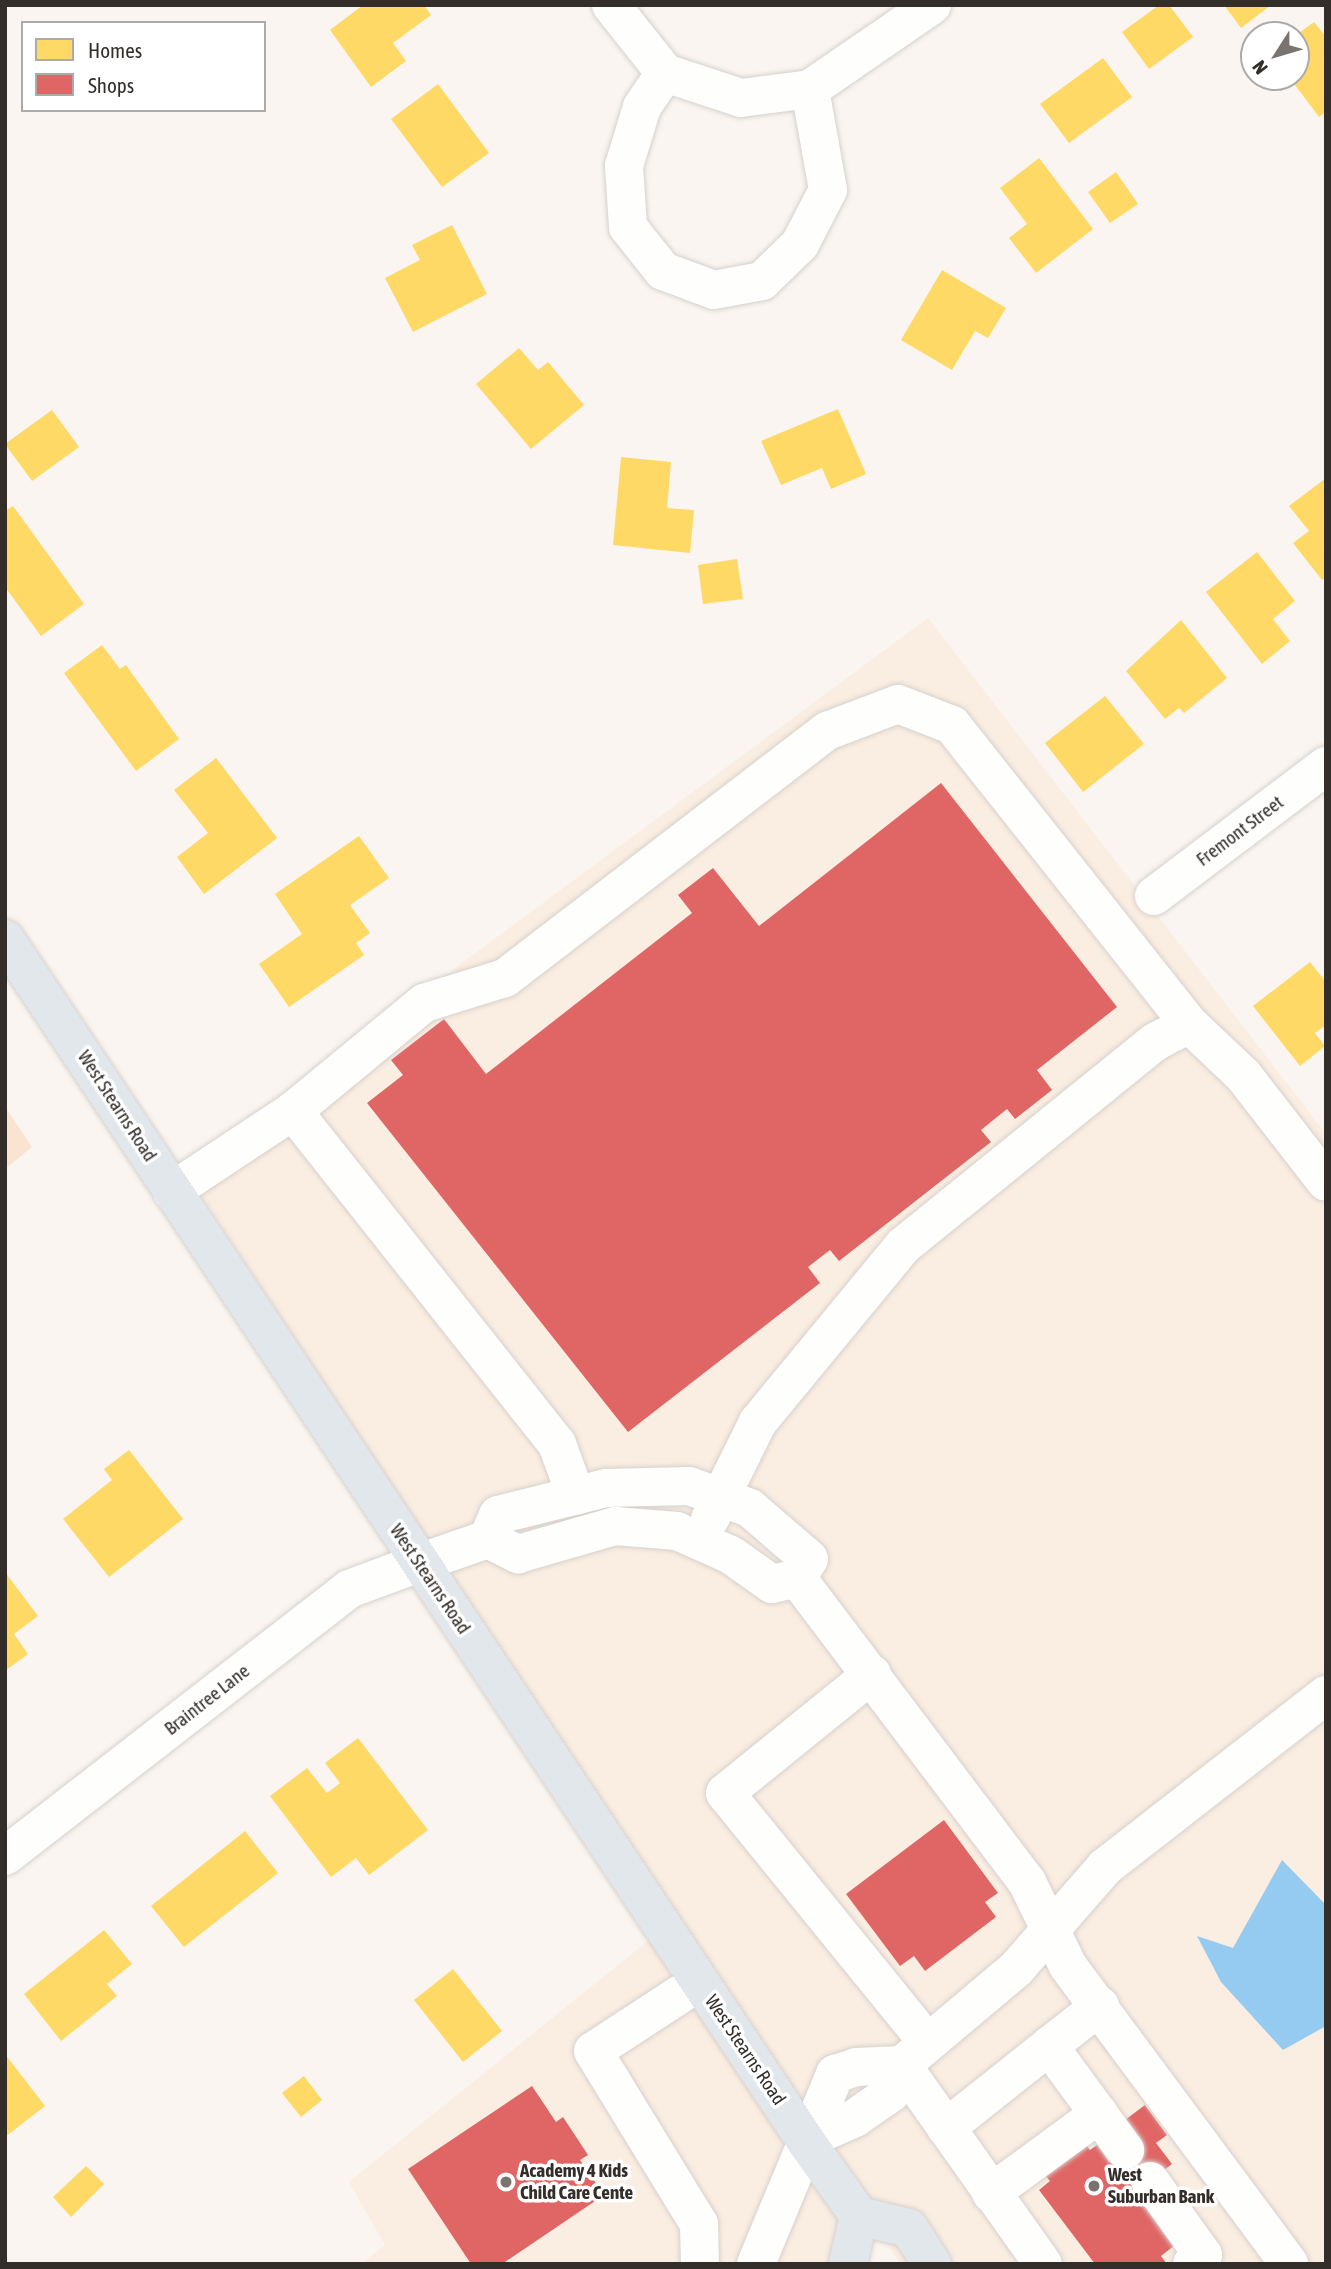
<!DOCTYPE html>
<style>
body{margin:0}
#map{position:relative;width:1331px;height:2269px;overflow:hidden;background:#faf5f0;font-family:"Asap Condensed",sans-serif}
div>[style]{position:absolute}
.built>*{inset:0;background:#faede1}
.green>*{inset:0;background:#f9e4d1}
.water>*{inset:0;background:#95caf1}
.homes>*{inset:0;background:#ffd966}
.shops>*{inset:0;background:#e06666}
.roads{filter:drop-shadow(0 0 2px #d6d1cd) drop-shadow(0 0 2px #d6d1cd)}
.minor>*{height:38px;margin:-19px;padding:0 19px;transform-origin:19px;border-radius:19px;background:#fefefd}
.major>*{height:38px;margin:-19px;padding:0 19px;transform-origin:19px;border-radius:19px;background:#e1e7eb}
.dots>*{width:19px;height:19px;translate:-50% -50%;box-sizing:border-box;border:4px solid #fff;border-radius:50%}
span{translate:-50% -50%;white-space:nowrap;text-align:center;line-height:1.15;-webkit-text-stroke:7px #fff;paint-order:stroke}
.street-label{font-size:19px;color:#332e2a}
.poi-label{font-size:19px;color:#332e2a;font-weight:700}
.left{translate:0 -50%;text-align:left}
.frame{position:absolute;inset:0;border:7px solid #332e2a;pointer-events:none}
.legend{position:absolute;left:21px;top:21px;width:245px;height:91px;box-sizing:border-box;background:#fff;border:2px solid #adabaa;margin:0;padding:9px 12px;list-style:none;font-size:21px;color:#332e2a}
.legend li{display:flex;align-items:center;gap:14px;height:35px}
.legend b{width:35px;border:2px solid #adabaa}
.north{position:absolute;left:1240px;top:21px;width:70px;height:70px;box-sizing:border-box;background:#fff;border:2px solid #adabaa;border-radius:50%;rotate:233deg;font-size:19px;font-weight:700;line-height:28px;text-align:center;color:#332e2a}
.north::after{content:'';display:block;margin:auto;width:24px;height:32px;background:#79746f;clip-path:polygon(50% 0,100% 100%,50% 72%,0 100%)}
</style>
<div id="map">
<div class="built">
<i style="clip-path:polygon(928px 618px,1326px 1134px,1326px 2264px,900px 2264px,184px 1169px)"></i>
<i style="clip-path:polygon(653px 1937px,867px 2264px,361px 2264px,385px 2245px,349px 2182px)"></i>
</div>
<div class="green">
<i style="clip-path:polygon(5px 1107px,32px 1147px,5px 1169px)"></i>
</div>
<div class="water">
<i style="clip-path:polygon(1282px 1860px,1326px 1905px,1326px 2026px,1283px 2050px,1221px 1982px,1197px 1936px,1233px 1948px)"></i>
</div>
<div class="homes">
<i style="clip-path:polygon(363px 5px,424px 5px,431px 15px,393px 43px,406px 61px,371px 87px,330px 30px)"></i>
<i style="clip-path:polygon(1159px 5px,1169px 5px,1193px 37px,1149px 69px,1122px 32px)"></i>
<i style="clip-path:polygon(1224px 5px,1271px 5px,1241px 28px)"></i>
<i style="clip-path:polygon(1314px 22px,1326px 37px,1326px 112px,1319px 117px,1289px 77px,1296px 77px,1296px 35px)"></i>
<i style="clip-path:polygon(1103px 58px,1132px 97px,1069px 143px,1040px 104px)"></i>
<i style="clip-path:polygon(438px 84px,489px 153px,442px 187px,391px 119px)"></i>
<i style="clip-path:polygon(1039px 158px,1093px 229px,1036px 273px,1009px 238px,1027px 224px,1000px 188px)"></i>
<i style="clip-path:polygon(1116px 172px,1138px 204px,1110px 223px,1088px 192px)"></i>
<i style="clip-path:polygon(452px 225px,487px 294px,413px 332px,385px 278px,420px 260px,412px 245px)"></i>
<i style="clip-path:polygon(942px 270px,1006px 308px,988px 338px,975px 331px,952px 370px,901px 340px)"></i>
<i style="clip-path:polygon(519px 348px,538px 370px,548px 362px,584px 405px,531px 449px,476px 384px)"></i>
<i style="clip-path:polygon(838px 409px,866px 474px,831px 489px,822px 468px,781px 485px,761px 441px)"></i>
<i style="clip-path:polygon(52px 410px,79px 447px,32px 481px,5px 444px)"></i>
<i style="clip-path:polygon(621px 457px,671px 462px,667px 508px,694px 510px,690px 553px,613px 545px)"></i>
<i style="clip-path:polygon(1326px 478px,1326px 577px,1322px 580px,1293px 543px,1309px 531px,1289px 506px)"></i>
<i style="clip-path:polygon(13px 506px,84px 604px,41px 636px,5px 587px,5px 511px)"></i>
<i style="clip-path:polygon(1257px 552px,1295px 601px,1273px 619px,1290px 641px,1262px 664px,1206px 592px)"></i>
<i style="clip-path:polygon(737px 559px,743px 599px,703px 604px,698px 565px)"></i>
<i style="clip-path:polygon(1181px 620px,1227px 678px,1184px 713px,1179px 708px,1165px 719px,1126px 671px)"></i>
<i style="clip-path:polygon(102px 645px,120px 669px,126px 665px,179px 739px,136px 771px,64px 673px)"></i>
<i style="clip-path:polygon(1105px 696px,1144px 744px,1083px 792px,1045px 743px)"></i>
<i style="clip-path:polygon(216px 758px,277px 838px,204px 894px,177px 857px,208px 833px,174px 790px)"></i>
<i style="clip-path:polygon(359px 836px,389px 878px,350px 905px,370px 933px,356px 943px,364px 955px,289px 1007px,259px 964px,302px 934px,275px 894px)"></i>
<i style="clip-path:polygon(1310px 962px,1326px 982px,1326px 1025px,1315px 1033px,1325px 1046px,1300px 1066px,1253px 1006px)"></i>
<i style="clip-path:polygon(129px 1450px,183px 1519px,109px 1577px,63px 1519px,112px 1480px,104px 1469px)"></i>
<i style="clip-path:polygon(5px 1572px,38px 1616px,14px 1634px,28px 1654px,5px 1671px)"></i>
<i style="clip-path:polygon(358px 1738px,428px 1830px,369px 1875px,356px 1858px,331px 1877px,270px 1796px,307px 1768px,327px 1793px,340px 1783px,325px 1763px)"></i>
<i style="clip-path:polygon(245px 1831px,278px 1873px,184px 1947px,151px 1906px)"></i>
<i style="clip-path:polygon(104px 1930px,132px 1964px,107px 1984px,117px 1996px,61px 2041px,24px 1994px)"></i>
<i style="clip-path:polygon(453px 1969px,502px 2031px,463px 2062px,414px 2000px)"></i>
<i style="clip-path:polygon(5px 2054px,45px 2106px,5px 2137px)"></i>
<i style="clip-path:polygon(304px 2076px,322px 2100px,301px 2117px,282px 2093px)"></i>
<i style="clip-path:polygon(86px 2166px,104px 2184px,71px 2217px,53px 2197px)"></i>
</div>
<div class="shops">
<i style="clip-path:polygon(941px 783px,1117px 1007px,1037px 1070px,1052px 1090px,1015px 1119px,1007px 1109px,981px 1130px,991px 1142px,839px 1261px,830px 1250px,808px 1267px,820px 1283px,628px 1432px,367px 1103px,403px 1075px,391px 1060px,444px 1019px,486px 1074px,692px 913px,678px 895px,713px 868px,759px 926px)"></i>
<i style="clip-path:polygon(944px 1820px,998px 1893px,985px 1902px,996px 1917px,925px 1971px,914px 1956px,900px 1966px,846px 1894px)"></i>
<i style="clip-path:polygon(532px 2086px,556px 2122px,563px 2117px,588px 2155px,580px 2160px,604px 2195px,502px 2264px,471px 2264px,408px 2169px)"></i>
<i style="clip-path:polygon(1145px 2105px,1167px 2135px,1156px 2143px,1172px 2164px,1135px 2192px,1175px 2245px,1161px 2256px,1167px 2264px,1095px 2264px,1039px 2190px,1050px 2181px,1043px 2173px,1084px 2142px,1090px 2150px,1097px 2145px,1109px 2162px,1131px 2145px,1117px 2126px)"></i>
</div>
<div class="roads">
<div class="minor">
<i style="left:611px;top:5px;width:87px;rotate:51.5deg"></i>
<i style="left:665px;top:73px;width:80px;rotate:18.2deg"></i>
<i style="left:741px;top:98px;width:70px;rotate:-7.4deg"></i>
<i style="left:810px;top:89px;width:148px;rotate:-34.5deg"></i>
<i style="left:665px;top:73px;width:41px;rotate:124.1deg"></i>
<i style="left:642px;top:107px;width:62px;rotate:107deg"></i>
<i style="left:624px;top:166px;width:61px;rotate:86.2deg"></i>
<i style="left:628px;top:227px;width:56px;rotate:51.5deg"></i>
<i style="left:663px;top:271px;width:54px;rotate:20.4deg"></i>
<i style="left:714px;top:290px;width:49px;rotate:-10.6deg"></i>
<i style="left:762px;top:281px;width:53px;rotate:-44.2deg"></i>
<i style="left:800px;top:244px;width:61px;rotate:-62.6deg"></i>
<i style="left:828px;top:190px;width:103px;rotate:-100.1deg"></i>
<i style="left:1154px;top:896px;width:216px;rotate:-37.1deg"></i>
<i style="left:293px;top:1111px;width:425px;rotate:51.6deg"></i>
<i style="left:557px;top:1444px;width:55px;rotate:69.9deg"></i>
<i style="left:172px;top:1191px;width:145px;rotate:-33.5deg"></i>
<i style="left:293px;top:1111px;width:170px;rotate:-39.5deg"></i>
<i style="left:424px;top:1003px;width:85px;rotate:-17.2deg"></i>
<i style="left:505px;top:978px;width:406px;rotate:-37.5deg"></i>
<i style="left:827px;top:731px;width:76px;rotate:-20.8deg"></i>
<i style="left:898px;top:704px;width:58px;rotate:21.3deg"></i>
<i style="left:952px;top:725px;width:382px;rotate:51.6deg"></i>
<i style="left:710px;top:1519px;width:108px;rotate:-63.7deg"></i>
<i style="left:758px;top:1422px;width:228px;rotate:-50.5deg"></i>
<i style="left:903px;top:1246px;width:324px;rotate:-39deg"></i>
<i style="left:1155px;top:1042px;width:38px;rotate:-28deg"></i>
<i style="left:1189px;top:1024px;width:74px;rotate:43.4deg"></i>
<i style="left:1243px;top:1075px;width:135px;rotate:52.2deg"></i>
<i style="left:797px;top:1578px;width:381px;rotate:52.9deg"></i>
<i style="left:1027px;top:1882px;width:93px;rotate:64deg"></i>
<i style="left:1068px;top:1966px;width:371px;rotate:53.4deg"></i>
<i style="left:872px;top:1674px;width:189px;rotate:141deg"></i>
<i style="left:725px;top:1793px;width:321px;rotate:50.9deg"></i>
<i style="left:5px;top:1856px;width:435px;rotate:-37.8deg"></i>
<i style="left:349px;top:1589px;width:75px;rotate:-20.4deg"></i>
<i style="left:419px;top:1563px;width:73px;rotate:-19.2deg"></i>
<i style="left:488px;top:1539px;width:34px;rotate:27deg"></i>
<i style="left:518px;top:1554px;width:101px;rotate:-16.1deg"></i>
<i style="left:615px;top:1526px;width:62px;rotate:4.6deg"></i>
<i style="left:677px;top:1531px;width:59px;rotate:24deg"></i>
<i style="left:731px;top:1555px;width:50px;rotate:35.3deg"></i>
<i style="left:772px;top:1584px;width:26px;rotate:-13deg"></i>
<i style="left:797px;top:1578px;width:22px;rotate:-58deg"></i>
<i style="left:809px;top:1559px;width:78px;rotate:-139.2deg"></i>
<i style="left:750px;top:1508px;width:65px;rotate:-160.2deg"></i>
<i style="left:689px;top:1486px;width:83px;rotate:178.6deg"></i>
<i style="left:606px;top:1488px;width:111px;rotate:166deg"></i>
<i style="left:498px;top:1515px;width:26px;rotate:113deg"></i>
<i style="left:699px;top:1982px;width:126px;rotate:146.9deg"></i>
<i style="left:593px;top:2051px;width:203px;rotate:58.5deg"></i>
<i style="left:699px;top:2224px;width:40px;rotate:88.6deg"></i>
<i style="left:1049px;top:2046px;width:65px;rotate:-38.1deg"></i>
<i style="left:902px;top:2065px;width:244px;rotate:54.7deg"></i>
<i style="left:946px;top:2128px;width:132px;rotate:-38.5deg"></i>
<i style="left:1049px;top:2046px;width:129px;rotate:53.8deg"></i>
<i style="left:805px;top:2140px;width:55px;rotate:-23.7deg"></i>
<i style="left:855px;top:2118px;width:44px;rotate:-34.8deg"></i>
<i style="left:891px;top:2093px;width:30px;rotate:-69deg"></i>
<i style="left:902px;top:2065px;width:150px;rotate:-40.1deg"></i>
<i style="left:1017px;top:1968px;width:134px;rotate:-48.9deg"></i>
<i style="left:1105px;top:1867px;width:280px;rotate:-37.9deg"></i>
<i style="left:1150px;top:2181px;width:91px;rotate:54.4deg"></i>
<i style="left:1203px;top:2255px;width:14px;rotate:141deg"></i>
<i style="left:991px;top:2193px;width:134px;rotate:-36.2deg"></i>
<i style="left:756px;top:2264px;width:206px;rotate:-67.4deg"></i>
<i style="left:835px;top:2074px;width:22px;rotate:-18deg"></i>
<i style="left:856px;top:2067px;width:46px;rotate:-2.5deg"></i>
</div>
<div class="major">
<i style="left:5px;top:939px;width:1443px;rotate:56.33deg"></i>
<i style="left:805px;top:2140px;width:93px;rotate:54.6deg"></i>
<i style="left:859px;top:2216px;width:51px;rotate:13.5deg"></i>
<i style="left:909px;top:2228px;width:43px;rotate:57.4deg"></i>
<i style="left:848px;top:2264px;width:49px;rotate:-77.1deg"></i>
</div>
</div>
<div class="dots">
<i style="left:506px;top:2182px;background:#79746f"></i>
<i style="left:1094px;top:2186px;background:#79746f"></i>
</div>
<div class="street-label">
<span style="left:1240px;top:831px;rotate:-37deg">Fremont Street</span>
<span style="left:117px;top:1106px;rotate:57deg">West Stearns Road</span>
<span style="left:430px;top:1579px;rotate:56deg">West Stearns Road</span>
<span style="left:207px;top:1700px;rotate:-38deg">Braintree Lane</span>
<span style="left:745px;top:2050px;rotate:56deg">West Stearns Road</span>
</div>
<div class="poi-label">
<span class="left" style="left:520px;top:2182px">Academy 4 Kids<br>Child Care Cente</span>
<span class="left" style="left:1108px;top:2186px">West<br>Suburban Bank</span>
</div>
<div class="frame"></div>
<ul class="legend">
<li><b style="height:19px;background:#ffd966"></b>Homes</li>
<li><b style="height:19px;background:#e06666"></b>Shops</li>
</ul>
<div class="north">N</div>
</div>
